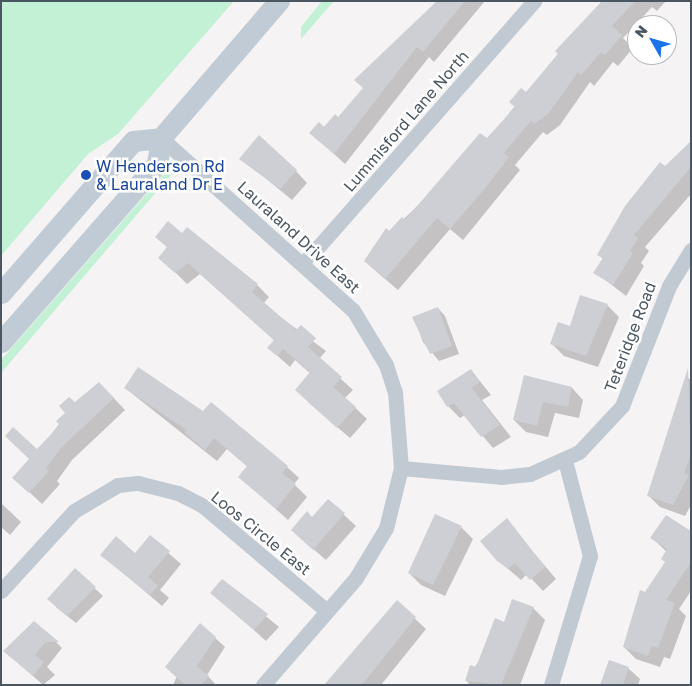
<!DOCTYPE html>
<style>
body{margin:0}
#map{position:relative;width:692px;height:686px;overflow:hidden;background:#f5f3f3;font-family:"Golos Text",sans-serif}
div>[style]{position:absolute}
.green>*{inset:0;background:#c3f1d5}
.shadow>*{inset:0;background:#0003}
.building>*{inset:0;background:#cdcfd5}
.street>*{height:15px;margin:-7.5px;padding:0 7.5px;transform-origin:7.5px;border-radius:7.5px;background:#c1cad2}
.secondary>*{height:21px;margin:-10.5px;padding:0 10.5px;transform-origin:10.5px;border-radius:10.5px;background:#c1cbd6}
.dots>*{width:14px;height:14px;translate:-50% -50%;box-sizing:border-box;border:2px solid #fff;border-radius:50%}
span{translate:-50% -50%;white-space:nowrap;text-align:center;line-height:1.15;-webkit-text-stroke:5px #fff;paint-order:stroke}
.street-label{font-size:16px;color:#4a5661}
.transit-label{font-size:16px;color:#164399}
.left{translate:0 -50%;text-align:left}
.frame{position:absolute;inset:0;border:2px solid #4a5661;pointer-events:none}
.north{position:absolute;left:627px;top:15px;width:50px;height:50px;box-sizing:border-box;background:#fff;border:1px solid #b7bbc0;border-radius:50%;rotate:308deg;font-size:14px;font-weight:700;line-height:20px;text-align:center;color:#4a5661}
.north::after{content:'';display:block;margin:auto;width:18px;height:22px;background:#1a73e8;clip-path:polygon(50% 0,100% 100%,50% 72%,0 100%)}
</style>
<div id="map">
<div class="green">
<i style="clip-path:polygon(1px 1px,234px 1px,118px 134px,88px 154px,1px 256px)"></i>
<i style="clip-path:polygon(322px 1px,334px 1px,301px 39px,301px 27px)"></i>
<i style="clip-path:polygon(176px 169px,1px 373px,1px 360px,164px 174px)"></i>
</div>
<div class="shadow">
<i style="clip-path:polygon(437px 1px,485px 1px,434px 62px,429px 57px,345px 164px,311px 133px,339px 119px)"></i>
<i style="clip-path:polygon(602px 1px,666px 1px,657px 11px,652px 7px,623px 38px,633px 48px,618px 66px,613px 62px,594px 86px,590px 82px,560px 125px,547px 135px,543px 132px,515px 165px,520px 170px,463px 240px,450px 229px,398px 290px,377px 272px,389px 233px,487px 140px)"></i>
<i style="clip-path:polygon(691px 143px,691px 194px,645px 247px,649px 251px,641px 263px,644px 266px,626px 296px,595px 272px,603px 259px,598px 254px,665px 167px)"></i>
<i style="clip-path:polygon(241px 158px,296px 171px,307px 183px,292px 200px)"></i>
<i style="clip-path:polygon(187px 229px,257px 285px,269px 297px,263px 304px,326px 351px,319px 359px,353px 390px,345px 398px,367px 419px,350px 438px,308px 402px,311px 374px,295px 360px,290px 367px,281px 359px,269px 348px,275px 341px,200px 274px,187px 284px,172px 269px,168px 248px,156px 237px,182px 235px)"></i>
<i style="clip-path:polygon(607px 305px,619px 317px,598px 367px,564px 356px,552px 344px)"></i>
<i style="clip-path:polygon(438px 308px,445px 316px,459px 354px,439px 361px,423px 342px,414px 318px)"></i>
<i style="clip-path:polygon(471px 370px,491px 395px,482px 400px,511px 437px,493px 448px,465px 415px,460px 418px,448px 406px,439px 391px)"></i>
<i style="clip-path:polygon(525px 376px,572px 388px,583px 400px,579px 418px,555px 413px,548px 437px,526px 432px,514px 420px)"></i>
<i style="clip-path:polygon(686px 378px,691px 379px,691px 505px,685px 516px,660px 507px,648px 495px)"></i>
<i style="clip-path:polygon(125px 388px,287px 467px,299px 478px,294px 484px,307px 497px,288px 520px,240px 477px,248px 467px,227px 449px,217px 461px)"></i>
<i style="clip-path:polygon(111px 395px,125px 410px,72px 460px,57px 481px,60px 484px,42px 504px,26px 489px,38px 451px,75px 404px)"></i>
<i style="clip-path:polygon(328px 500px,356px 526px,326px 560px,304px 541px,312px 518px)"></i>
<i style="clip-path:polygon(1px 503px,21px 522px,10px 535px,1px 527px)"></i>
<i style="clip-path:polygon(506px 520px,556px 579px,543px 591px,527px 574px,521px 580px,498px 560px)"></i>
<i style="clip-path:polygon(461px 527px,473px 539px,445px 596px,421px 585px,409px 573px)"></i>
<i style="clip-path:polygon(691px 533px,691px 591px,679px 609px,686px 616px,670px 659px,664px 657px,660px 667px,636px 659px,624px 647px,645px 594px,666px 563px,667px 552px,652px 538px)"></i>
<i style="clip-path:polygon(150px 537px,181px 564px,160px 590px,169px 598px,162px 606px,102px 555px,135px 555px)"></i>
<i style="clip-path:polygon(75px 570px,103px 596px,76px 623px,56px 607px)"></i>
<i style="clip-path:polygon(223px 581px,279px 627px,266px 641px,212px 593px)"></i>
<i style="clip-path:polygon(397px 602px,426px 629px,381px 685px,328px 685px)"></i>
<i style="clip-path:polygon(533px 608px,545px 620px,520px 685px,470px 685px,466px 680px,505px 623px)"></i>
<i style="clip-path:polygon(200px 624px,225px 647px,207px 675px,216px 685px,173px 685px)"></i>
<i style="clip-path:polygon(50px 636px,62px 648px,47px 667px,55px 675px,43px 685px,5px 651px)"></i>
<i style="clip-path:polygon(628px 668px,640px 679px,638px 685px,602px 685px)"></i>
</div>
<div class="building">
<i style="clip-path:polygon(437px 1px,465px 1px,423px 52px,417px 47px,334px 154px,309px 133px,319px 122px,324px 127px,335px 114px,338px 117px,363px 88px,354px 80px)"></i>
<i style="clip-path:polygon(602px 1px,635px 1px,612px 26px,622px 35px,605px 55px,601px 52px,581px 75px,578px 72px,549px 113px,534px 124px,531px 121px,504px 153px,509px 157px,486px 187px,450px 229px,437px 218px,385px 279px,364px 261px,386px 228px,389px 231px,402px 217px,405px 220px,480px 133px,487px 138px,515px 107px,509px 102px,521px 88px,526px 92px,558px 54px,555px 51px)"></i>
<i style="clip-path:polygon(259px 135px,297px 170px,280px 189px,239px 159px)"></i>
<i style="clip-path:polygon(691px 141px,691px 167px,634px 235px,638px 238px,630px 251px,633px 253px,613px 285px,593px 273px,603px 258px,597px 255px,625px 206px,660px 162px,665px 166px)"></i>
<i style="clip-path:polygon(168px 221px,182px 233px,187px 227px,258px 284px,252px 292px,296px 330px,301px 325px,316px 338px,308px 347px,342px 377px,333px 387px,356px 407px,337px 428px,295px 390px,310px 372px,283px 349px,277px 356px,267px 348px,274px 340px,188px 263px,175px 273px,158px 258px,167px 247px,155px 237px)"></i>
<i style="clip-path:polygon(580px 295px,608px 304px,586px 356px,550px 344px,558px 322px,570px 326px)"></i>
<i style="clip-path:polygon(438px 307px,452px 346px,430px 354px,412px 317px)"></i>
<i style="clip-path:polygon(138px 367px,203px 411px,211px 402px,288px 466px,282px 473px,296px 484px,276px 509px,238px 477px,247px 466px,214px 438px,205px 450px,185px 433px,187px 430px,124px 388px)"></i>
<i style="clip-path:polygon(688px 368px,691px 455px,684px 474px,689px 475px,673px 505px,647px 496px)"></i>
<i style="clip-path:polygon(471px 369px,480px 382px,472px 388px,500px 425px,481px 437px,454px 403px,447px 407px,437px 391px)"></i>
<i style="clip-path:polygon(524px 375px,572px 387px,568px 407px,543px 402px,537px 426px,513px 420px)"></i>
<i style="clip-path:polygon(99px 382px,114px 398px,61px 448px,46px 468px,49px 471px,29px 493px,12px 478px,29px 459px,5px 436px,13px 427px,37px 449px,60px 425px,56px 421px,65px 413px,59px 406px,69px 397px,75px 402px)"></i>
<i style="clip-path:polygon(328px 499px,345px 513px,313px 550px,291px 530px,307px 511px,312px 517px)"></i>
<i style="clip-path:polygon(435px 514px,462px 526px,433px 585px,408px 573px)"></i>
<i style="clip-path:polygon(666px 515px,691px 531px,691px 562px,666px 600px,675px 603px,658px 648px,652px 646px,648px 656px,623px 647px,640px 590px,645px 592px,665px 562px,661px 559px,667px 549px,650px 538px)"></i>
<i style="clip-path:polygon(507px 518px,545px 567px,530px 580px,515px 563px,508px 569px,497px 561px,480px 541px)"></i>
<i style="clip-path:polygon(150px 535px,170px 551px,148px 577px,158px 586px,150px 595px,100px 555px,116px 536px,135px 553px)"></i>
<i style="clip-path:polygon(75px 568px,96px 587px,67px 616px,47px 599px)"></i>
<i style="clip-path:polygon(222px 579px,268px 614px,254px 630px,210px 593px)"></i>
<i style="clip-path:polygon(512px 599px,534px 607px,501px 685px,465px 681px,470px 665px,476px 667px,495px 618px,504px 622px)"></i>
<i style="clip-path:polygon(397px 600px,416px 617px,362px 685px,324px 685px)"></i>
<i style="clip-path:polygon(34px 621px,59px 642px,46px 642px,35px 655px,44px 662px,33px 676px,3px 651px)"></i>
<i style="clip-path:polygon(200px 623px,216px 637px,197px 666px,209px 676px,201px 685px,185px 685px,165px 667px)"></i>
<i style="clip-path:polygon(609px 660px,629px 667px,623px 685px,600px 685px)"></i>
</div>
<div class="street">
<i style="left:161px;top:138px;width:258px;rotate:41.9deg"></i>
<i style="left:353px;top:310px;width:64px;rotate:59deg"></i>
<i style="left:386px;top:365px;width:28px;rotate:72deg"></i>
<i style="left:395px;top:392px;width:76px;rotate:85.5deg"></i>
<i style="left:401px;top:468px;width:62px;rotate:104deg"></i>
<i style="left:386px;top:528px;width:58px;rotate:121deg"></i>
<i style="left:356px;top:578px;width:142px;rotate:131deg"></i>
<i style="left:304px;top:263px;width:349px;rotate:-48.7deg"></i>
<i style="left:401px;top:468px;width:100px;rotate:5.1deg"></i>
<i style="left:501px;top:477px;width:29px;rotate:-6deg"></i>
<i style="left:530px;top:474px;width:54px;rotate:-24.2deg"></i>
<i style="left:579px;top:452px;width:63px;rotate:-46.9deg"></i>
<i style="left:622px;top:406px;width:129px;rotate:-68.6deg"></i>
<i style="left:669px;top:286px;width:42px;rotate:-58.6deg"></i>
<i style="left:1px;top:591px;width:108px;rotate:-47.6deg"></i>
<i style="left:74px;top:511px;width:51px;rotate:-30.6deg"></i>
<i style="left:118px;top:485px;width:20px;rotate:-6deg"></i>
<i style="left:138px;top:483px;width:41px;rotate:14deg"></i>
<i style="left:178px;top:493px;width:28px;rotate:27deg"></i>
<i style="left:203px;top:506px;width:162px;rotate:40.3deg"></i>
<i style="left:551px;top:685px;width:135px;rotate:-73.2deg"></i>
<i style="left:590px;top:556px;width:98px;rotate:-104.7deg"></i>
</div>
<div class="secondary">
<i style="left:1px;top:293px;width:201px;rotate:-49deg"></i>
<i style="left:133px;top:141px;width:28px;rotate:-6deg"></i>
<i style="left:1px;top:342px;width:237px;rotate:-48.8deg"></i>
<i style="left:157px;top:164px;width:26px;rotate:-81deg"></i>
<i style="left:161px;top:138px;width:181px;rotate:-49.3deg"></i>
</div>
<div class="dots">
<i style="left:86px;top:175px;background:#1a4fb4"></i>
</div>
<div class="street-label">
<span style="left:406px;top:121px;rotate:-49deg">Lummisford Lane North</span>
<span style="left:299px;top:237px;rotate:42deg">Lauraland Drive East</span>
<span style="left:630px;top:337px;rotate:-69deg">Teteridge Road</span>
<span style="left:261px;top:533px;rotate:39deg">Loos Circle East</span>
</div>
<div class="transit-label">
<span class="left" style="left:96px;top:175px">W Henderson Rd<br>&amp; Lauraland Dr E</span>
</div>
<div class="frame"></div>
<div class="north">N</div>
</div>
